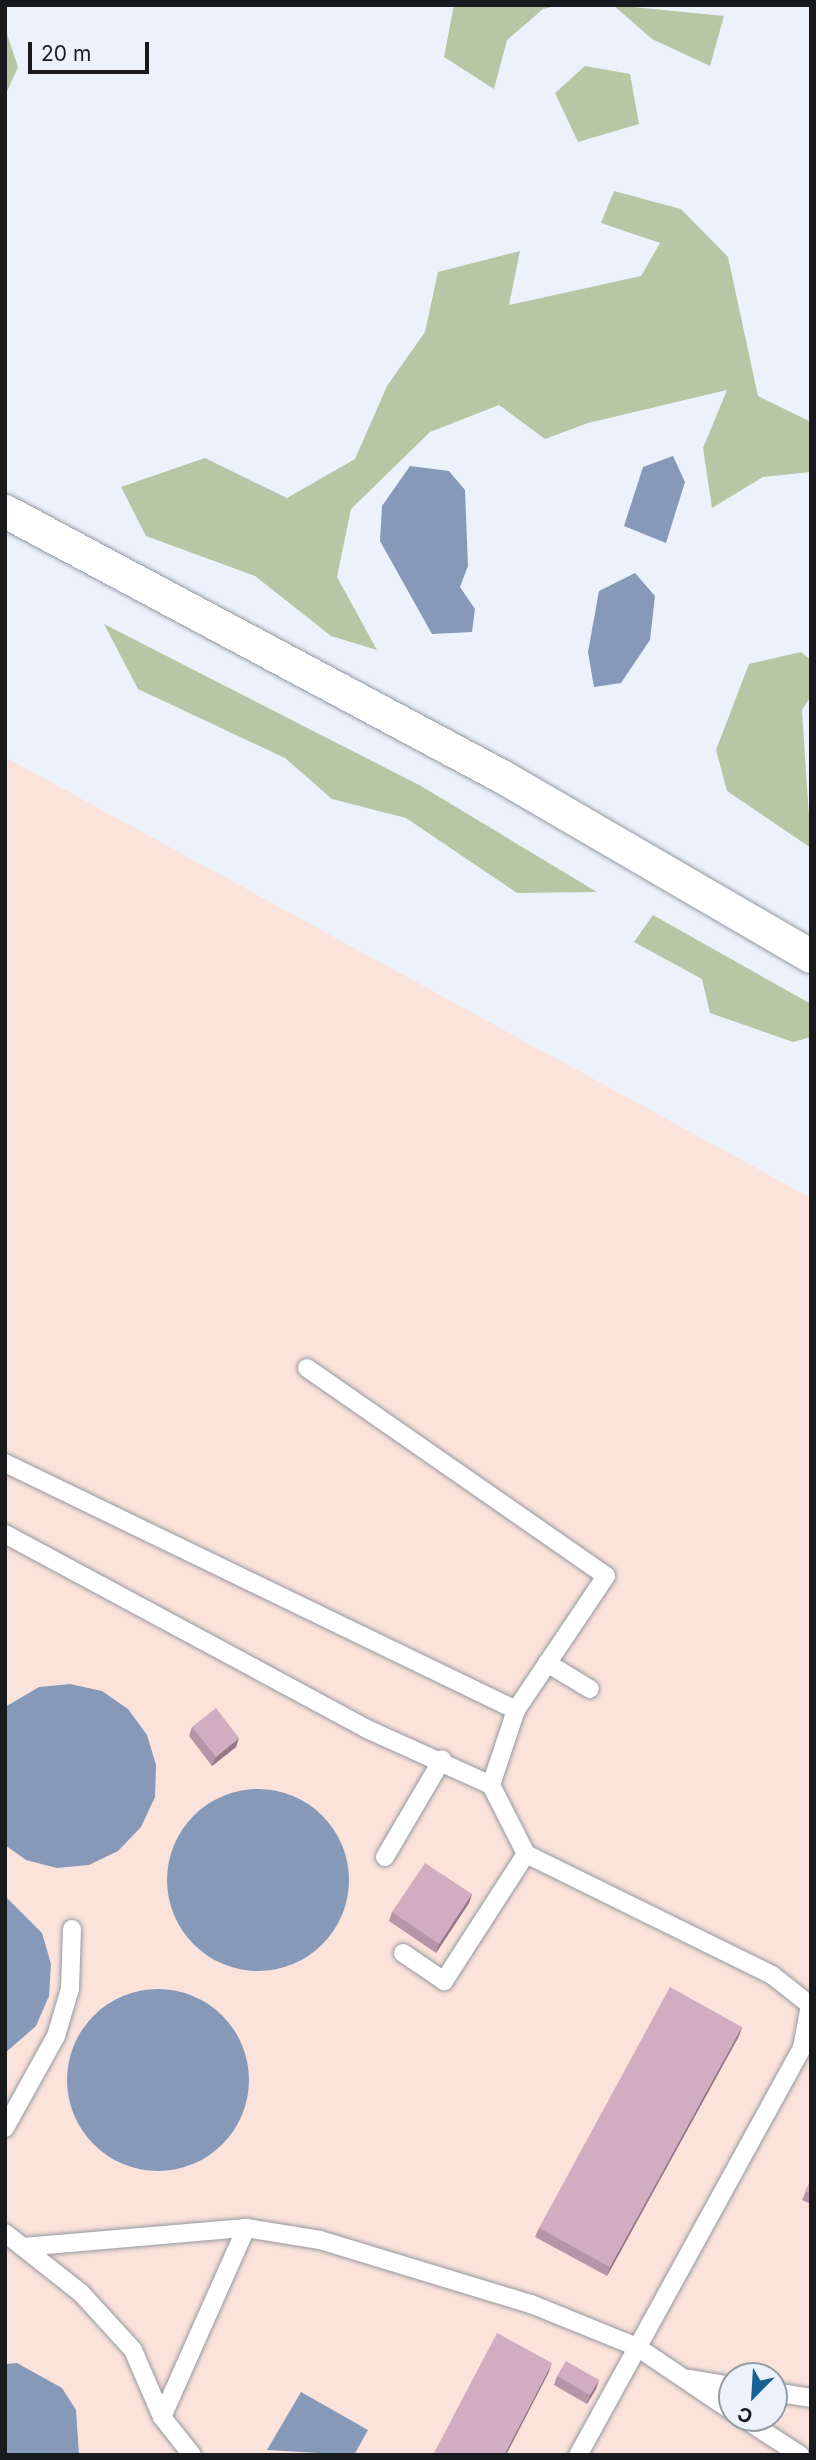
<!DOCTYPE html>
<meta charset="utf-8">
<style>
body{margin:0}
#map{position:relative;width:816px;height:2460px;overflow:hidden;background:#ecf2fc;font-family:Inter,sans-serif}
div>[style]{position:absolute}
.industrial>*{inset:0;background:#fbe2da}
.forest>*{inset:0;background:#b5c7a4}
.water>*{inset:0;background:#8699b8}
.round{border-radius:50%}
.roads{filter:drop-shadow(0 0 2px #9499a2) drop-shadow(0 0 2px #9499a2)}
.service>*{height:18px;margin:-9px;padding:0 9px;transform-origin:9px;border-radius:9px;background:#fff}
.minor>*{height:33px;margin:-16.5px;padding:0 16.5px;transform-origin:16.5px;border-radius:16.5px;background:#fff}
.wall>*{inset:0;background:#b595a7}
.shaded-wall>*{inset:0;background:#937988}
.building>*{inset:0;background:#d2adc2}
span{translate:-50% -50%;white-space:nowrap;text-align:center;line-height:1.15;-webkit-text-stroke:6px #ecf2fc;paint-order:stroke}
.frame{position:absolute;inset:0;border:7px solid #181a1d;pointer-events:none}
.north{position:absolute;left:718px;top:2362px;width:70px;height:70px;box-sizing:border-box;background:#ecf2fc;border:2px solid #979ca3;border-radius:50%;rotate:204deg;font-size:19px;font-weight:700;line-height:28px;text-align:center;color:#181a1d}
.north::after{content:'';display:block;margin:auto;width:24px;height:32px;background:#176195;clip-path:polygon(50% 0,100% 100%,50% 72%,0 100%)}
.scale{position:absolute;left:28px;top:42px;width:121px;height:32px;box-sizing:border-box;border:4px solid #181a1d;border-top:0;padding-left:9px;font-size:21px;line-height:24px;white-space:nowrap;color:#181a1d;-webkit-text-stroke:5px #ecf2fc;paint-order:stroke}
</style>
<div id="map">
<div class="industrial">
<i style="clip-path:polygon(evenodd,5px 757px,811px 1198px,811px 2455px,5px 2455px,5px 757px,732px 2376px,774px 2376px,774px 2418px,732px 2418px,732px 2376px)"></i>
</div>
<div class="forest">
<i style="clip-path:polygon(454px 5px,559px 5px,543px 9px,507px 40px,494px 89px,444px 57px)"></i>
<i style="clip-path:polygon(613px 5px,724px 16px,710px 66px,652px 39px)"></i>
<i style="clip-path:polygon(5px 28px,18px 67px,5px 96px)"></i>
<i style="clip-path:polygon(585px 66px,630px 74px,639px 124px,578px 142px,555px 93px)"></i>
<i style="clip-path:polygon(614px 191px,681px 209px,728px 257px,758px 396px,811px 422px,811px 472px,763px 477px,712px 508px,703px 448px,727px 390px,588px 423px,545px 439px,499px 405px,430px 432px,351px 509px,337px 577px,377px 650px,331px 636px,255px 576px,146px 536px,121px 487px,205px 458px,287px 498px,355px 459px,387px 386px,425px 332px,438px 272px,520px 251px,509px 305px,641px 276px,660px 243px,601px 223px)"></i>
<i style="clip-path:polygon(104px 624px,421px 786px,597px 892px,517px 893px,406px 818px,332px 799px,285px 758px,138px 689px)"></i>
<i style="clip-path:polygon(801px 652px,811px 660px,811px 696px,802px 710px,811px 848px,727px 791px,716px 750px,749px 664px)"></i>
<i style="clip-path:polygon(653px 915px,811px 1004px,811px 1037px,793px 1042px,710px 1013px,702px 979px,634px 942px)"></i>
</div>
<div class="water">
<i style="clip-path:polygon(673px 456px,685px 482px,666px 543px,624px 526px,643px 467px)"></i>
<i style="clip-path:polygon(410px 466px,449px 471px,465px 490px,468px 566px,460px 587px,475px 609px,472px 632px,432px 634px,380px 541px,382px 506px)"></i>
<i style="clip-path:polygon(635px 573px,655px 596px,650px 640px,621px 683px,594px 687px,588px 652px,599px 591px)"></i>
<i style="clip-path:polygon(70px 1684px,102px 1691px,128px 1709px,147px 1735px,156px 1765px,155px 1797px,141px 1827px,118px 1851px,89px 1865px,57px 1868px,26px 1860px,5px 1845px,5px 1707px,39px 1687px)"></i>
<i class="round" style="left:167px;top:1789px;width:182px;height:182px"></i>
<i style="clip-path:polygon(5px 1896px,42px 1933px,51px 1964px,49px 1996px,36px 2026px,5px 2053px)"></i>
<i class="round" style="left:67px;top:1989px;width:182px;height:182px"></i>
<i style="clip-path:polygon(17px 2363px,62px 2388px,76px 2410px,79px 2455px,5px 2455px,5px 2364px)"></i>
<i style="clip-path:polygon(301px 2392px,368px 2430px,354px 2455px,267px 2450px)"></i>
</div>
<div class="roads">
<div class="service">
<i style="left:307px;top:1368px;width:364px;rotate:34.8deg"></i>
<i style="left:606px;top:1576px;width:161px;rotate:123.9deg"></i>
<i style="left:516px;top:1710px;width:79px;rotate:108.4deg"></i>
<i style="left:5px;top:1463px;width:568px;rotate:25.8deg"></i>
<i style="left:5px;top:1534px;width:411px;rotate:28.3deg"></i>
<i style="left:367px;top:1729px;width:136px;rotate:24.3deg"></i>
<i style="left:491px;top:1785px;width:77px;rotate:63.1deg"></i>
<i style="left:526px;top:1854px;width:274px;rotate:26.2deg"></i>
<i style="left:772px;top:1975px;width:48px;rotate:38.3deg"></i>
<i style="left:810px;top:2005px;width:44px;rotate:100.5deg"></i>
<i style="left:802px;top:2048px;width:465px;rotate:118.8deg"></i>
<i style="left:547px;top:1663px;width:50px;rotate:31.2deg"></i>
<i style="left:385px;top:1857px;width:113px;rotate:-59.6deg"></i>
<i style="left:403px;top:1953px;width:50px;rotate:34.3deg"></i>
<i style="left:444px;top:1981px;width:151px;rotate:-57.2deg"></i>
<i style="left:5px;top:2128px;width:105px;rotate:-61deg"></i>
<i style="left:56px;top:2036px;width:49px;rotate:-73.4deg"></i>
<i style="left:70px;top:1989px;width:60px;rotate:-88.1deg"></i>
<i style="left:5px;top:2233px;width:97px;rotate:38.3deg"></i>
<i style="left:81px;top:2293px;width:77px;rotate:47.6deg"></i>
<i style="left:133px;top:2350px;width:73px;rotate:66.6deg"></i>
<i style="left:162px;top:2417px;width:48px;rotate:51.7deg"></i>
<i style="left:23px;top:2247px;width:224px;rotate:-4.9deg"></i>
<i style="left:246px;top:2228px;width:75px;rotate:9.2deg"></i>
<i style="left:320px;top:2240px;width:220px;rotate:16.9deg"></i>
<i style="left:531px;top:2304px;width:114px;rotate:22.1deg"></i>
<i style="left:637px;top:2347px;width:115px;rotate:34deg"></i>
<i style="left:689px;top:2379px;width:44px;rotate:9.2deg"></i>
<i style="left:774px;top:2392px;width:37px;rotate:9deg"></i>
<i style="left:162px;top:2417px;width:207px;rotate:-66deg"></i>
<i style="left:743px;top:2418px;width:68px;rotate:33deg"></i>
</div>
<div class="minor">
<i style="left:5px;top:511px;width:567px;rotate:28.1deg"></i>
<i style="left:505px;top:778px;width:354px;rotate:30.2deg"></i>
</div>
</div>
<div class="wall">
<i style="clip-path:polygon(192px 1727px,236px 1747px,212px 1766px,189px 1736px)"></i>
<i style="clip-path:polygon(472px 1894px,469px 1903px,436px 1953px,389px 1921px,392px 1912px)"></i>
<i style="clip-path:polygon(742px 2027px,739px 2036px,607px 2276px,535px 2237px,539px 2228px)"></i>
<i style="clip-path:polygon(811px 2180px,811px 2204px,802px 2200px)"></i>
<i style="clip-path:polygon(557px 2376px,599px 2380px,596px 2389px,587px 2404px,554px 2385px)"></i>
</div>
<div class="shaded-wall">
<i style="clip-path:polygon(239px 1738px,236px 1747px,212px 1766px,216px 1757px)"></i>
<i style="clip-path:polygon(472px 1894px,469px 1903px,436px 1953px,439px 1944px)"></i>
<i style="clip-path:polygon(742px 2027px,739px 2036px,607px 2276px,610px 2267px)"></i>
<i style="clip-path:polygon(552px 2363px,549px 2372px,506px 2455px,504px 2455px)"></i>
<i style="clip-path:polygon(599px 2380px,596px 2389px,587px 2404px,590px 2395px)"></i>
</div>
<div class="building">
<i style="clip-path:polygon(216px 1708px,239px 1738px,216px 1757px,192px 1727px)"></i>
<i style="clip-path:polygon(425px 1863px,472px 1894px,439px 1944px,392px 1912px)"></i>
<i style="clip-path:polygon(670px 1987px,742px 2027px,610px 2267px,539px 2228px)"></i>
<i style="clip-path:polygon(811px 2180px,811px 2194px,805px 2191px)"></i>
<i style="clip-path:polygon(497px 2333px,552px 2363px,504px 2455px,433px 2455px)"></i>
<i style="clip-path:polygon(566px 2361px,599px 2380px,590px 2395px,557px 2376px)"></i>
</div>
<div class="frame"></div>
<div class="north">С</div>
<div class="scale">20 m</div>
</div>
